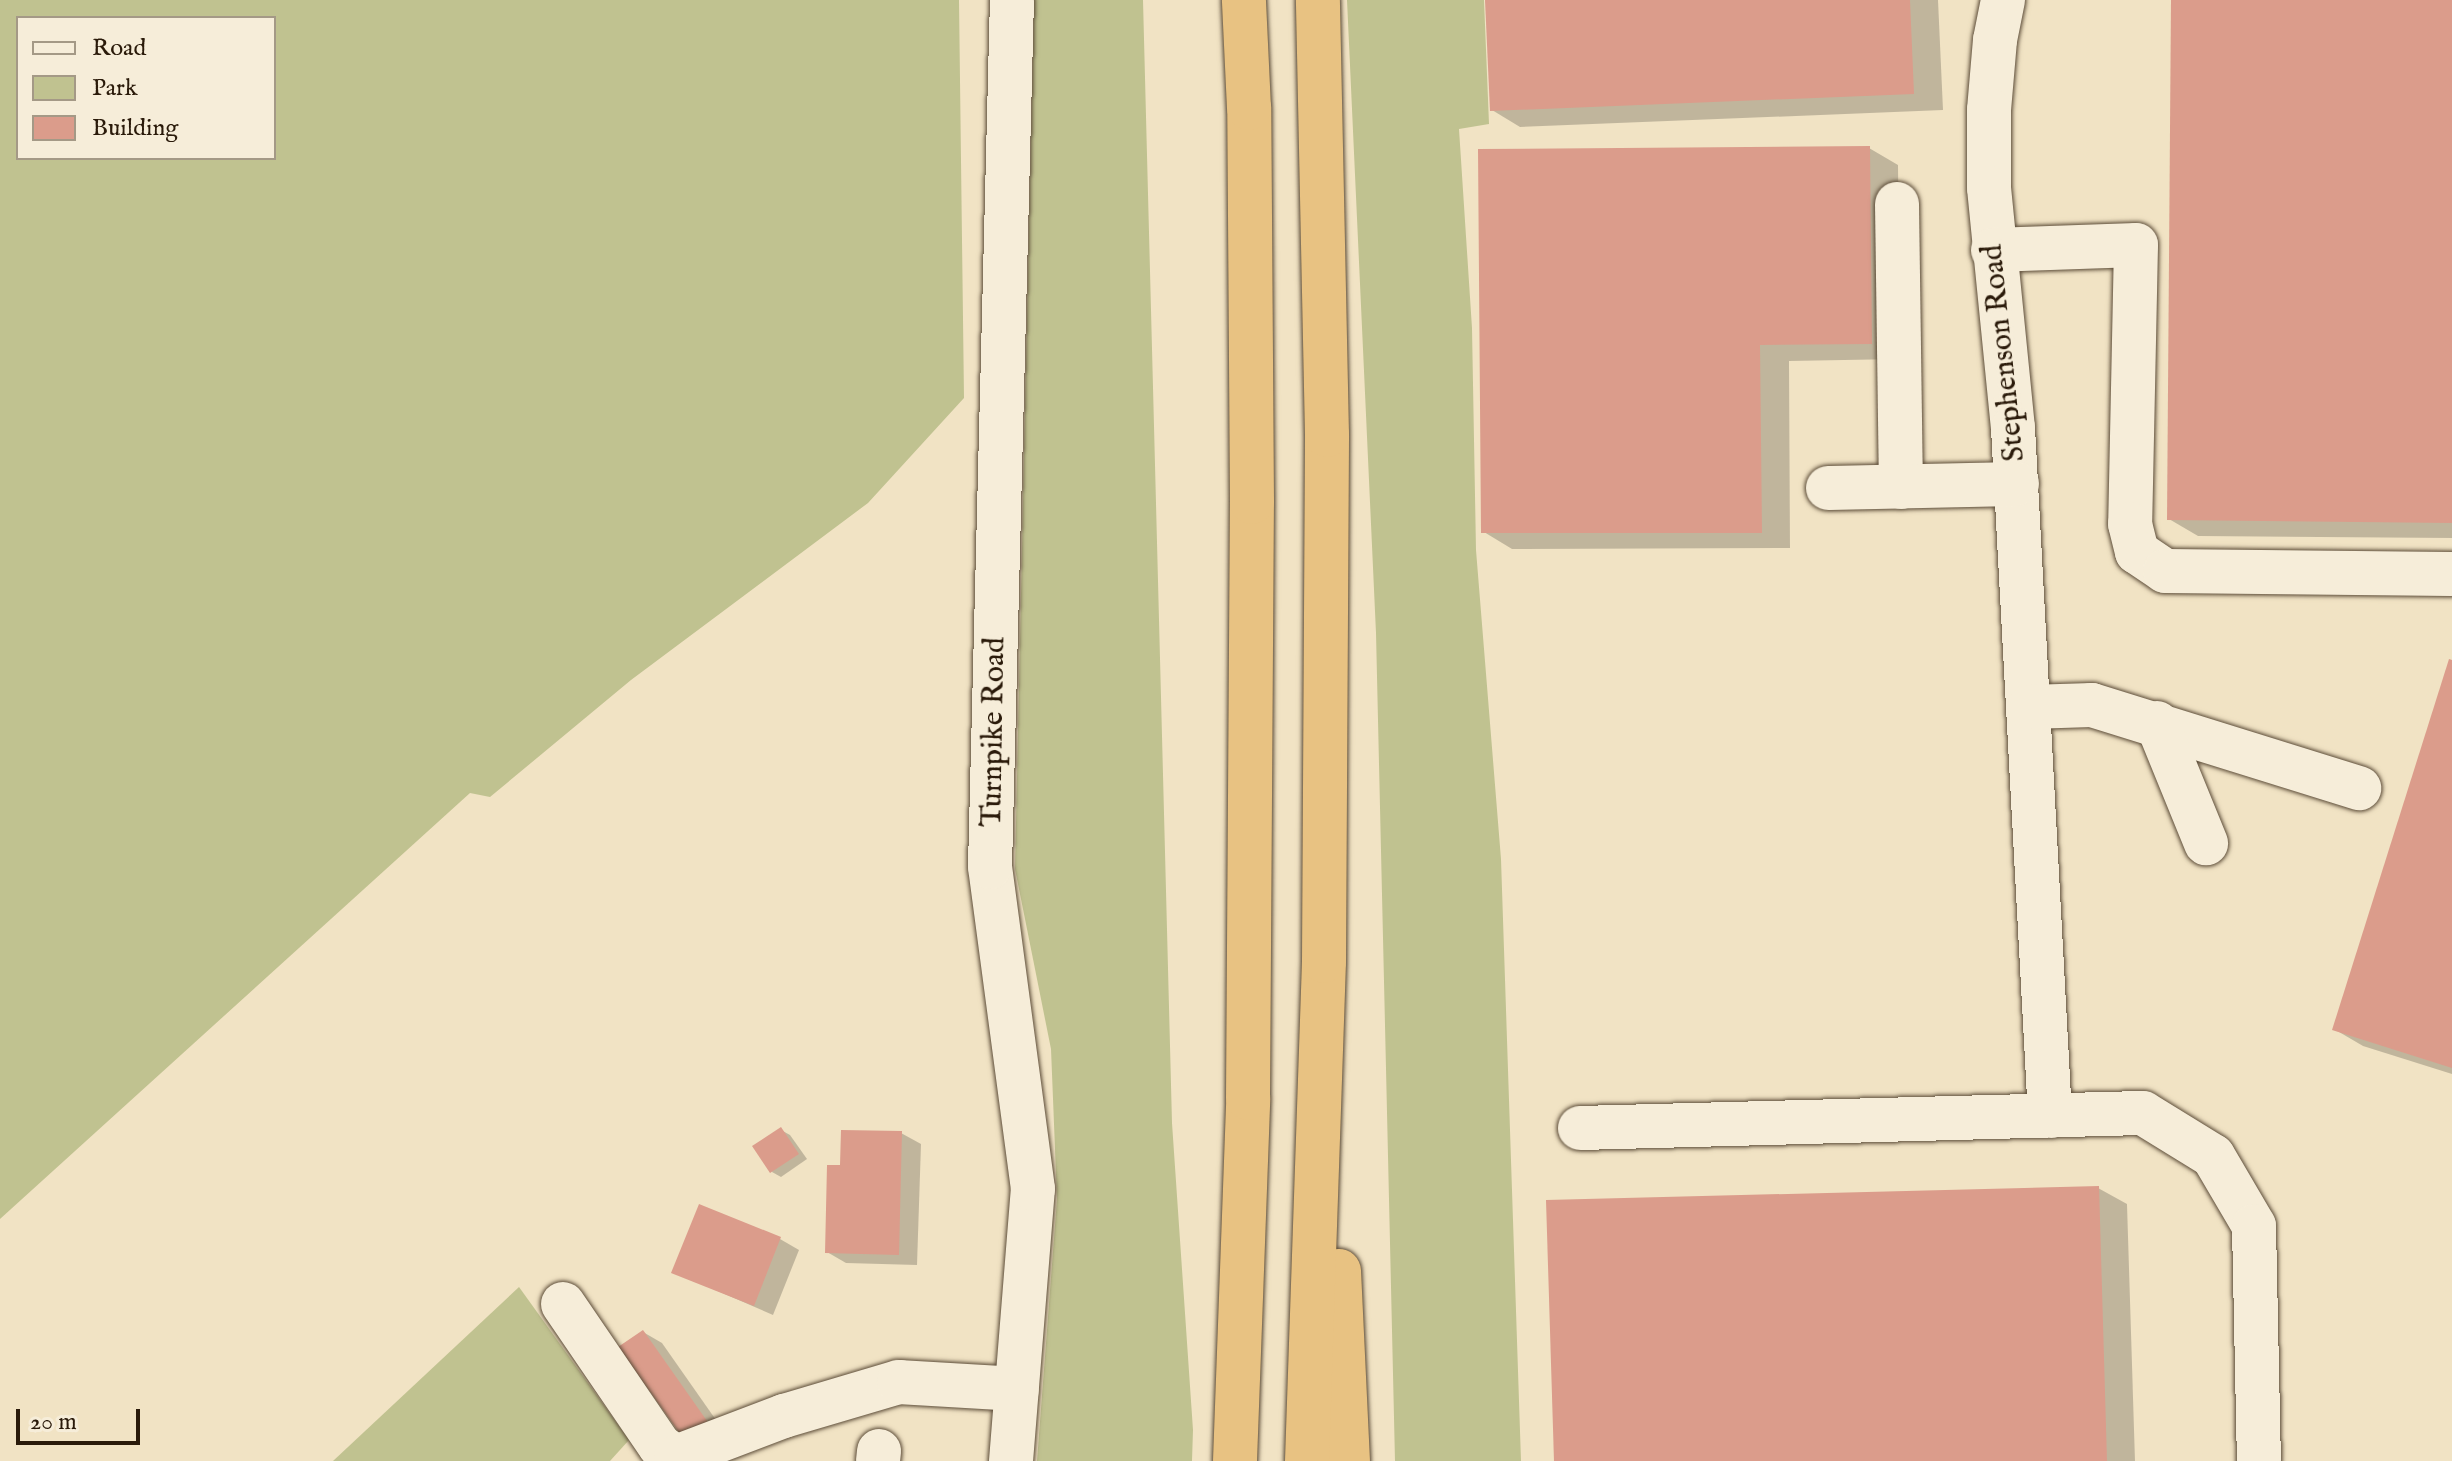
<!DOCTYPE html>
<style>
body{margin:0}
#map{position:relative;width:2452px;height:1461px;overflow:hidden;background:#f1e3c4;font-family:"IM FELL English",serif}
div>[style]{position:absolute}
.green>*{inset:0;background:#c0c290}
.shadow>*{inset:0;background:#0003}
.building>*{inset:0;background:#db9c8b}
.roads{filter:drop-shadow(0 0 2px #5c4c38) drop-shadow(0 0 2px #5c4c38)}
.minor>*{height:44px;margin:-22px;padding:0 22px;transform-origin:22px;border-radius:22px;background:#f6edd9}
.highway>*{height:44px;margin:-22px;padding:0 22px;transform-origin:22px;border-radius:22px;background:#e8c282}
span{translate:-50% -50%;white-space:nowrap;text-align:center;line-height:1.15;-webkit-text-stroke:7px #f6edd9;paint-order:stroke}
.street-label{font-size:30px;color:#2a1a0a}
.legend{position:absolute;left:16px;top:16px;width:260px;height:144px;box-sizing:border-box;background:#f6edd9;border:2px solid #a49986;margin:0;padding:10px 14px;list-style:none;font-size:24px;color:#2a1a0a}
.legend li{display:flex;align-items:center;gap:16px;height:40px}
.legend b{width:40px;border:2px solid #a49986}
.scale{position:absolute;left:16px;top:1409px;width:124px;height:36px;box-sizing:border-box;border:4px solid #2a1a0a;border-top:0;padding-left:10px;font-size:24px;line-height:28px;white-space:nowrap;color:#2a1a0a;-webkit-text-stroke:6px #f6edd9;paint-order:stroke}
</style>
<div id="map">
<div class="green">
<i style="clip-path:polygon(evenodd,0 0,959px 0,964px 398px,868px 503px,631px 680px,490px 797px,470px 793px,0 1219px,0 0,18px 18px,274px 18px,274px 158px,18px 158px,18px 18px)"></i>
<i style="clip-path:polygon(1034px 0,1143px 0,1172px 1123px,1193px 1430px,1192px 1461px,1037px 1461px,1057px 1199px,1051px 1049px,1015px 869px)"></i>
<i style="clip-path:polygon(1347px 0,1484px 0,1489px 124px,1459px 129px,1472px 328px,1476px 550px,1501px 859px,1521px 1461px,1395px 1461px,1376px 633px)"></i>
<i style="clip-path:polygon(519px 1287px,629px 1440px,610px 1461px,333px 1461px)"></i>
</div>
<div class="shadow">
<i style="clip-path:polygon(1487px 0,1938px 0,1943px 110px,1520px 127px,1492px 110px)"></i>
<i style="clip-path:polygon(2173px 0,2452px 0,2452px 538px,2198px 536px,2169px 519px)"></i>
<i style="clip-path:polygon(1869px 148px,1898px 165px,1900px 359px,1789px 361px,1790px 548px,1512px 549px,1484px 532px)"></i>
<i style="clip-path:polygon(2452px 662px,2452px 1074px,2363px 1046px,2334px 1029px)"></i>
<i style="clip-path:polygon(781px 1130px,790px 1135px,807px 1159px,781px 1177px,772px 1172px)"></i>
<i style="clip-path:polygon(901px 1133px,921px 1144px,917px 1265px,846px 1263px,827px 1252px,842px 1167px)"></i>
<i style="clip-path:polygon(2098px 1188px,2127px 1204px,2135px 1461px,1556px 1461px)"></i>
<i style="clip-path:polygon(780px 1239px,799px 1250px,773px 1315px,674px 1272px)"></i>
<i style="clip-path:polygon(643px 1332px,662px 1343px,730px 1440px,708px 1455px)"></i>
</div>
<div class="building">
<i style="clip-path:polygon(1485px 0,1910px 0,1914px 94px,1490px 111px)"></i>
<i style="clip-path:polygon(2171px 0,2452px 0,2452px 523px,2167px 520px)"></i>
<i style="clip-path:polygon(1870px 146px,1872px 344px,1760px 345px,1762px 533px,1481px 533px,1478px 149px)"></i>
<i style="clip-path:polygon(2449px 659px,2452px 660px,2452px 1068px,2332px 1030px)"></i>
<i style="clip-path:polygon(781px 1127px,799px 1154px,770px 1173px,752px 1146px)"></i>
<i style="clip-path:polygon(841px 1130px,902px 1131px,899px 1255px,825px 1253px,827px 1165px,840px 1165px)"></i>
<i style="clip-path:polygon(2099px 1186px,2107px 1461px,1554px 1461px,1546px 1200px)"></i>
<i style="clip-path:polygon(699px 1204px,781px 1237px,754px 1306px,671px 1273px)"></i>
<i style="clip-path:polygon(643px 1330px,712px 1428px,688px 1445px,618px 1347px)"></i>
</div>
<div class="roads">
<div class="minor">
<i style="left:2003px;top:0;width:41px;rotate:101.3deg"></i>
<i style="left:1995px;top:40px;width:70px;rotate:94.9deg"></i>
<i style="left:1989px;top:110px;width:78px;rotate:90deg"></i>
<i style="left:1989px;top:188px;width:241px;rotate:84.3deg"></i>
<i style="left:2013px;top:428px;width:689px;rotate:86.92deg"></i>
<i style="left:1897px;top:204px;width:283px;rotate:89.2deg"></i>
<i style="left:1993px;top:250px;width:143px;rotate:-2deg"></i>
<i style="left:2136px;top:245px;width:279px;rotate:91.2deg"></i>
<i style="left:2130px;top:524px;width:29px;rotate:76deg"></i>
<i style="left:2137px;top:552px;width:34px;rotate:34deg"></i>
<i style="left:2165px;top:571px;width:287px;rotate:0.6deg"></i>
<i style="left:1828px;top:488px;width:189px;rotate:-1.2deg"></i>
<i style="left:2029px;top:707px;width:63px;rotate:-1.8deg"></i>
<i style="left:2092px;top:705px;width:280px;rotate:17.3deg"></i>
<i style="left:2157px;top:723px;width:130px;rotate:67.8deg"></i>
<i style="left:1580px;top:1128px;width:563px;rotate:-1.53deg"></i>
<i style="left:2143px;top:1113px;width:82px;rotate:31.6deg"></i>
<i style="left:2213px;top:1156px;width:81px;rotate:59.6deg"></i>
<i style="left:2254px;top:1226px;width:235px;rotate:88.8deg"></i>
<i style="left:563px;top:1304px;width:172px;rotate:55.7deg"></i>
<i style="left:660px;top:1446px;width:19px;rotate:35deg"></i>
<i style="left:676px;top:1457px;width:116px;rotate:-20.8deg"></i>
<i style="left:784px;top:1416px;width:120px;rotate:-16.5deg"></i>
<i style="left:899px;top:1382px;width:118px;rotate:3.4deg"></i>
<i style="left:878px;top:1461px;width:10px;rotate:-84deg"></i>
<i style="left:1011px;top:1461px;width:273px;rotate:-85.4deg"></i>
<i style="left:1033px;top:1189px;width:325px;rotate:-97.6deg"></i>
<i style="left:990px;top:867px;width:867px;rotate:-88.55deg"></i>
</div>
<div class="highway">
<i style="left:1339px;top:1271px;width:190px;rotate:87.3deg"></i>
<i style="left:1235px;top:1461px;width:363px;rotate:-87.9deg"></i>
<i style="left:1248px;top:1098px;width:596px;rotate:-89.62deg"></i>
<i style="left:1252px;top:502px;width:394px;rotate:-90.4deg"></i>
<i style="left:1249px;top:108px;width:108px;rotate:-92.7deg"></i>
<i style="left:1307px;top:1461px;width:500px;rotate:-88.05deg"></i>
<i style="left:1324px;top:961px;width:526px;rotate:-89.67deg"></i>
<i style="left:1327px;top:435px;width:435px;rotate:-91.2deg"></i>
</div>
</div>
<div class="street-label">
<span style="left:2004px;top:353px;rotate:-96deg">Stephenson Road</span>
<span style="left:994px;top:732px;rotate:-89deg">Turnpike Road</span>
</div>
<ul class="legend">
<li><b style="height:10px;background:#f6edd9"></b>Road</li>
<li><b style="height:22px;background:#c0c290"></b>Park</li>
<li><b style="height:22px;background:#db9c8b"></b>Building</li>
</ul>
<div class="scale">20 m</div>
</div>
